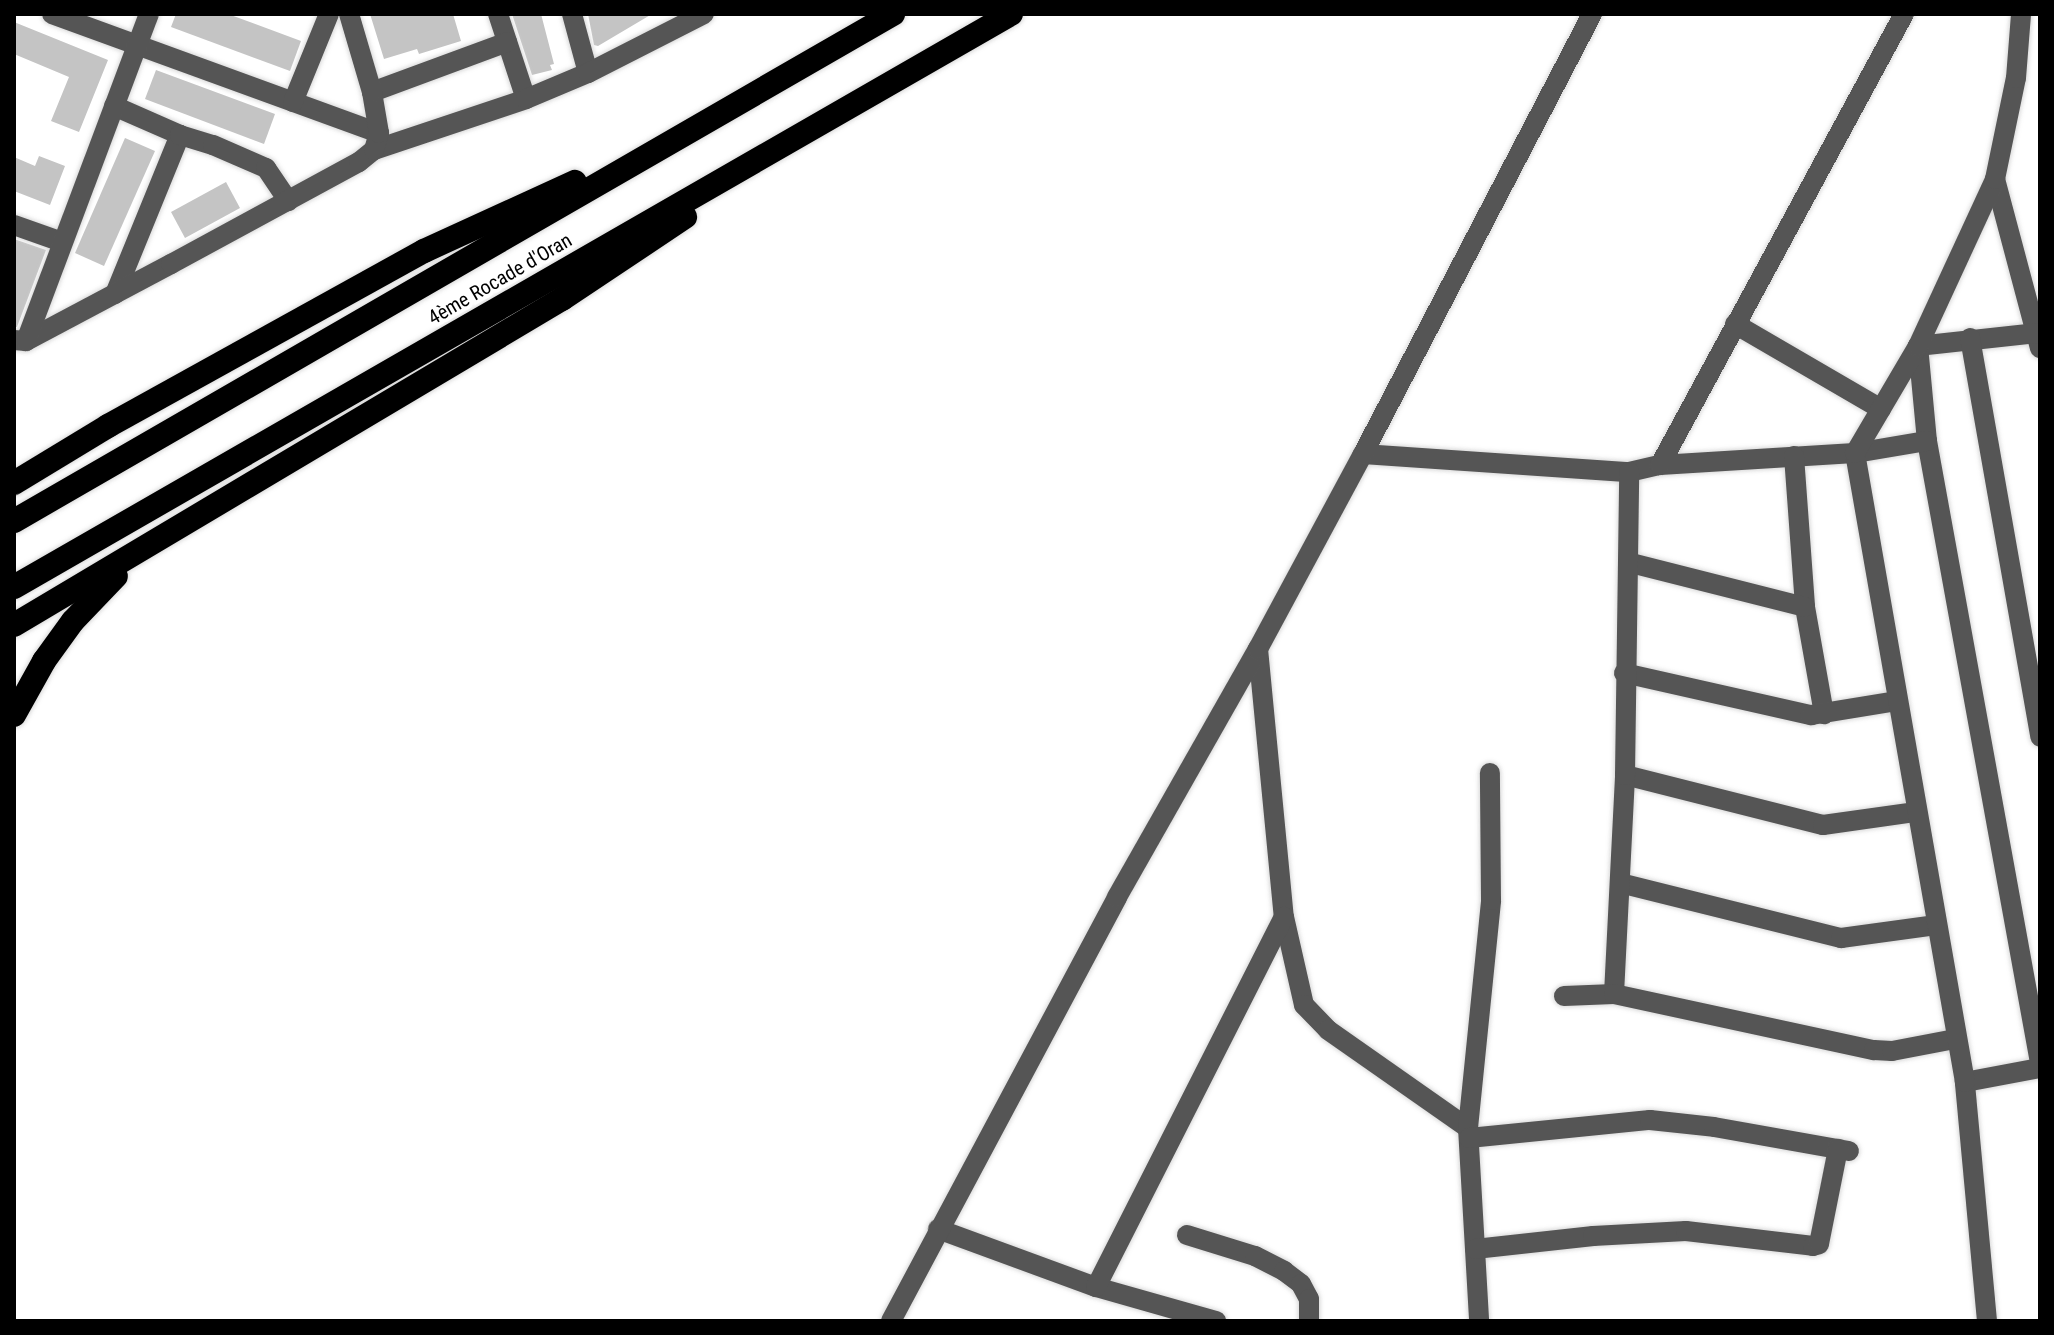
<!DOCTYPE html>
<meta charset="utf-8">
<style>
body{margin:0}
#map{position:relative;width:2054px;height:1335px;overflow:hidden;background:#fff;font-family:"Roboto Condensed",sans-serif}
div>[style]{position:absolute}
.building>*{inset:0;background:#c4c4c4}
.roads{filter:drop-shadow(0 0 2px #dbdbdb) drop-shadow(0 0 2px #dbdbdb)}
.minor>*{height:20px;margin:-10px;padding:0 10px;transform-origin:10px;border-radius:10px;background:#555}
.highway>*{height:24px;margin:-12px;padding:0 12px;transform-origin:12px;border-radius:12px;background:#000}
span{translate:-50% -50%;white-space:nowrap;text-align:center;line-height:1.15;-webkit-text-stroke:7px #fff;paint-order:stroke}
.street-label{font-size:20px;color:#000}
.frame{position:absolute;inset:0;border:16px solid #000;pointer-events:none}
</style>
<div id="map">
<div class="building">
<i style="clip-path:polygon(176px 14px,228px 14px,301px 41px,290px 71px,171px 27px)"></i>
<i style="clip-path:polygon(370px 14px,453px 14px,461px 41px,419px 54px,417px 49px,384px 59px)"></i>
<i style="clip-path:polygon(512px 14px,541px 14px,554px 64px,550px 65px,552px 70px,532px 75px)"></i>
<i style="clip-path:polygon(588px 14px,652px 14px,598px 46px,594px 45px)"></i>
<i style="clip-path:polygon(14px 22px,108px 60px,79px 132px,51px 121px,69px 77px,14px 54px)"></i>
<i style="clip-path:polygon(156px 70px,275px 114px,264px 144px,145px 99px)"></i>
<i style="clip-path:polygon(125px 138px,155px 151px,104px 266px,75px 253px)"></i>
<i style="clip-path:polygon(39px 156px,65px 166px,50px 205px,14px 191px,14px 157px,35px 166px)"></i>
<i style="clip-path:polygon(226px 182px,240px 208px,185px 238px,171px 212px)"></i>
<i style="clip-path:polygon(14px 239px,46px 250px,17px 327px,14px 327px)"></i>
</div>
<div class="roads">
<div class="minor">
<i style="left:52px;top:14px;width:348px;rotate:20deg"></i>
<i style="left:498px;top:14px;width:89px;rotate:71.8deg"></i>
<i style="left:572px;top:14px;width:61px;rotate:74.8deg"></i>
<i style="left:372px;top:92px;width:144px;rotate:-20.3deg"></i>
<i style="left:293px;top:102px;width:95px;rotate:-67.8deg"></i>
<i style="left:114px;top:106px;width:72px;rotate:23.7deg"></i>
<i style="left:374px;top:150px;width:160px;rotate:-18.5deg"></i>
<i style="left:526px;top:99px;width:67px;rotate:-22.8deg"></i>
<i style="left:588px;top:73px;width:130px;rotate:-27deg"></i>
<i style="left:1995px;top:179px;width:175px;rotate:75.1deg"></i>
<i style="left:14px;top:225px;width:51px;rotate:19.5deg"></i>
<i style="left:115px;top:294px;width:172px;rotate:-67.8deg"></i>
<i style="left:180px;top:135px;width:34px;rotate:17deg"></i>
<i style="left:213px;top:145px;width:58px;rotate:23.5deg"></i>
<i style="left:266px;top:168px;width:40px;rotate:56deg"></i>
<i style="left:1735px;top:324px;width:169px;rotate:30.2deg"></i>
<i style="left:2037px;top:333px;width:120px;rotate:173.8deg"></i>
<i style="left:1918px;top:346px;width:95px;rotate:84.6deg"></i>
<i style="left:1927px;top:441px;width:632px;rotate:79.7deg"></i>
<i style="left:1970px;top:338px;width:405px;rotate:80deg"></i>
<i style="left:14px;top:340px;width:12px;rotate:5deg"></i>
<i style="left:26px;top:341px;width:164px;rotate:-28deg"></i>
<i style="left:171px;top:264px;width:214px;rotate:-28.5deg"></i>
<i style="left:359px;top:162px;width:19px;rotate:-39deg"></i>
<i style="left:374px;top:150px;width:18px;rotate:-74deg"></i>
<i style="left:379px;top:133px;width:42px;rotate:-99.7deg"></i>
<i style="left:372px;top:92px;width:81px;rotate:-106.4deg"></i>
<i style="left:26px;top:341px;width:349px;rotate:-69.4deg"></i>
<i style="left:1363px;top:454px;width:267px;rotate:3.9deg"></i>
<i style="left:1629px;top:472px;width:32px;rotate:-13deg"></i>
<i style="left:1660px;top:465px;width:195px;rotate:-3.5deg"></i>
<i style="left:1855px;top:453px;width:73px;rotate:-9.5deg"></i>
<i style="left:1794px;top:456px;width:151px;rotate:85.8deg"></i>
<i style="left:1805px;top:607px;width:109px;rotate:79.9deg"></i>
<i style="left:1660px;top:465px;width:513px;rotate:-61.59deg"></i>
<i style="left:1631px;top:563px;width:179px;rotate:14.2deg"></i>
<i style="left:1258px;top:649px;width:269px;rotate:84.5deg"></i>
<i style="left:1284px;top:917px;width:90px;rotate:77.2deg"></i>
<i style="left:1304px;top:1005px;width:35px;rotate:46deg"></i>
<i style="left:1328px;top:1030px;width:171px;rotate:35deg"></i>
<i style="left:1468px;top:1128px;width:193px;rotate:86.7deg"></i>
<i style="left:1624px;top:673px;width:192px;rotate:12.7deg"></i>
<i style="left:1811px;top:715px;width:87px;rotate:-9.2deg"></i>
<i style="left:1625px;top:775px;width:204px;rotate:14.2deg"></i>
<i style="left:1823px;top:825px;width:94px;rotate:-8deg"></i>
<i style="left:1620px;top:883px;width:228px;rotate:14deg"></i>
<i style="left:1841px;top:938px;width:96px;rotate:-7.8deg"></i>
<i style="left:1614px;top:994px;width:219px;rotate:-87.1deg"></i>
<i style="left:1625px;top:775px;width:303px;rotate:-89.2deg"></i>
<i style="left:1564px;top:996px;width:50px;rotate:-2.3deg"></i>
<i style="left:1614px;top:994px;width:266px;rotate:12.2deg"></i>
<i style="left:1874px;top:1050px;width:18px;rotate:3deg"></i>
<i style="left:1892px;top:1051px;width:64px;rotate:-10.8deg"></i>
<i style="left:1965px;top:1082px;width:76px;rotate:-10.6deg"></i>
<i style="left:1468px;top:1128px;width:229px;rotate:-84.2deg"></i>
<i style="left:1491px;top:900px;width:127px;rotate:-90.5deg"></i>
<i style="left:1469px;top:1138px;width:182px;rotate:-5.7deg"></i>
<i style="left:1650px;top:1120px;width:64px;rotate:6.2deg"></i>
<i style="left:1714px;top:1127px;width:137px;rotate:10.1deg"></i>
<i style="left:938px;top:1229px;width:168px;rotate:20.2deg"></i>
<i style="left:1096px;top:1287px;width:125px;rotate:15.8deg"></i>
<i style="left:1187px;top:1235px;width:71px;rotate:17.2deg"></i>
<i style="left:1255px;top:1256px;width:33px;rotate:27deg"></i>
<i style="left:1284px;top:1271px;width:21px;rotate:37deg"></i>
<i style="left:1301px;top:1284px;width:17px;rotate:62deg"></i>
<i style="left:1309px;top:1299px;width:22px;rotate:90deg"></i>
<i style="left:1475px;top:1249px;width:119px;rotate:-6.3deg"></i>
<i style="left:1593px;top:1236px;width:93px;rotate:-3.1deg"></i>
<i style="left:1686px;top:1231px;width:128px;rotate:6.7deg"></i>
<i style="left:1813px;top:1246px;width:6px;rotate:-18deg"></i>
<i style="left:1819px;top:1244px;width:97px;rotate:-78.7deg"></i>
<i style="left:1096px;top:1287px;width:415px;rotate:-63.1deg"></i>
<i style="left:891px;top:1321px;width:480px;rotate:-61.9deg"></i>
<i style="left:1117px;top:897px;width:285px;rotate:-60.4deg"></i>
<i style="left:1258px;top:649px;width:221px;rotate:-61.7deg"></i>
<i style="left:1363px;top:454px;width:496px;rotate:-62.5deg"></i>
<i style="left:1987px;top:1321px;width:240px;rotate:-95.3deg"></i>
<i style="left:1965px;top:1082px;width:639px;rotate:-99.92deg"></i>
<i style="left:1855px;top:453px;width:124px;rotate:-59.5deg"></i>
<i style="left:1918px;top:346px;width:184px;rotate:-65.2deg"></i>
<i style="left:1995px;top:179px;width:103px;rotate:-78.3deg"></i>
<i style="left:2016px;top:78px;width:64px;rotate:-85.5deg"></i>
</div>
<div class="highway">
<i style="left:14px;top:483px;width:110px;rotate:-31.2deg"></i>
<i style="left:108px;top:426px;width:361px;rotate:-29deg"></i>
<i style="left:424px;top:251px;width:166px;rotate:-24.6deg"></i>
<i style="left:14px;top:521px;width:1015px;rotate:-29.98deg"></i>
<i style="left:14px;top:587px;width:1150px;rotate:-29.89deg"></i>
<i style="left:14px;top:625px;width:638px;rotate:-30.75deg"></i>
<i style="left:562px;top:299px;width:148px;rotate:-33.7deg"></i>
<i style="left:14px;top:715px;width:62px;rotate:-60.9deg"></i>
<i style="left:44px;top:661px;width:49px;rotate:-54.1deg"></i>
<i style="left:73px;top:621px;width:62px;rotate:-46.3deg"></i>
</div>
</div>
<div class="street-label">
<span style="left:500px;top:279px;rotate:-30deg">4ème Rocade d'Oran</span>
</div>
<div class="frame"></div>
</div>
